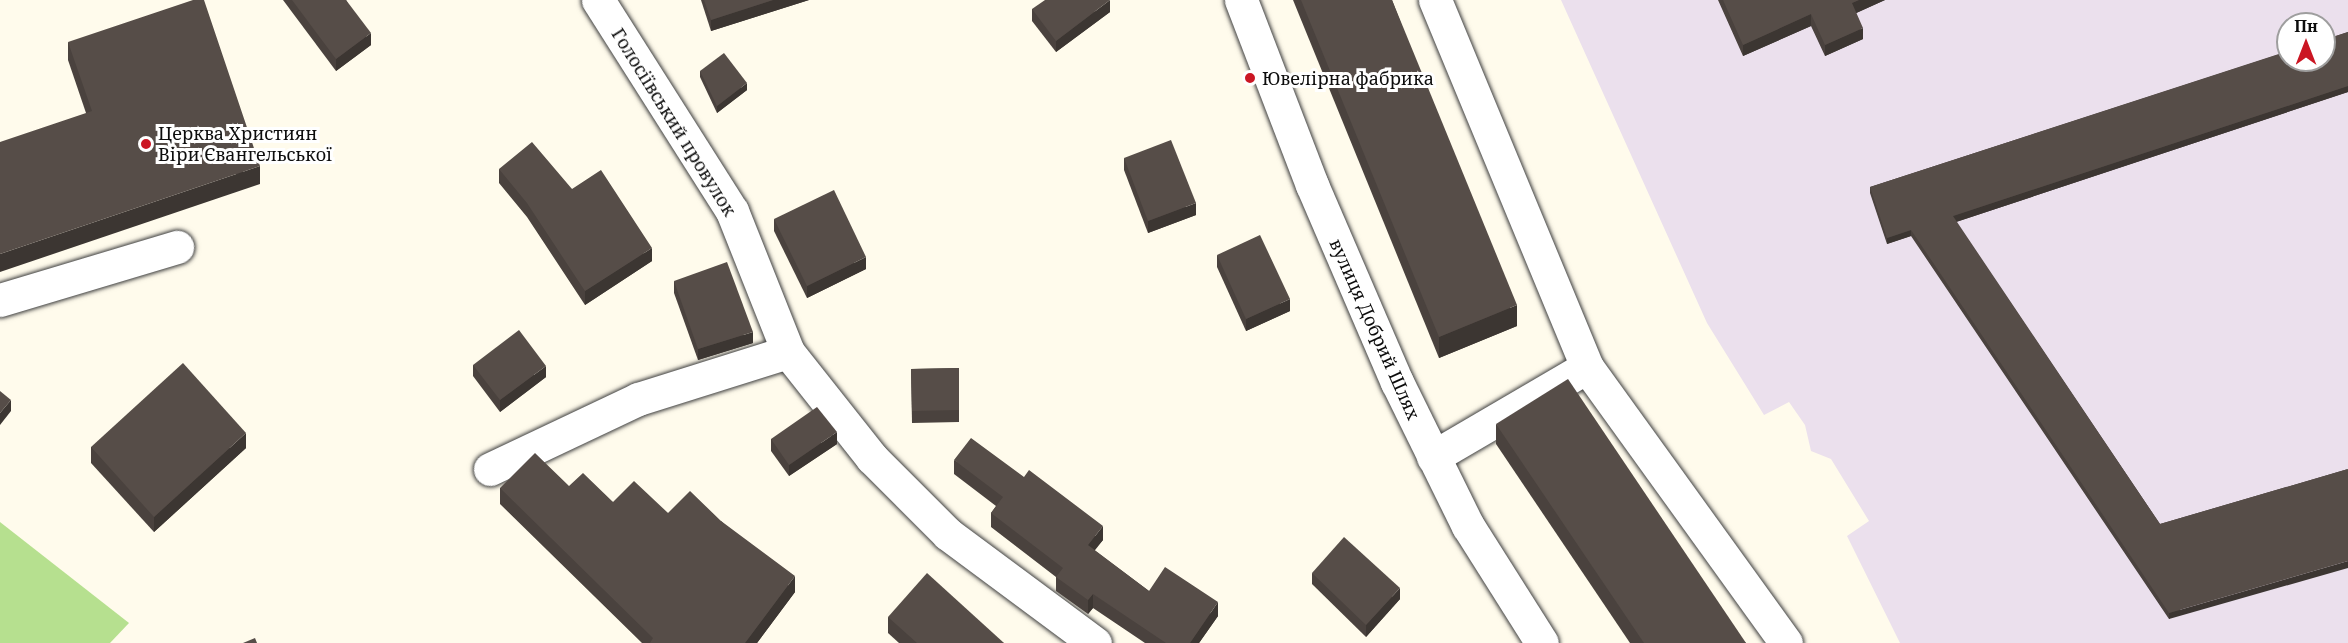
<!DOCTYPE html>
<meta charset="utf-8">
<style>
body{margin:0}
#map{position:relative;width:2348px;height:643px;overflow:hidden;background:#fffbec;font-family:"Noto Serif",serif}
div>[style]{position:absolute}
.industrial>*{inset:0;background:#ebe0ed}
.forest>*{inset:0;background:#b6e08f}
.roads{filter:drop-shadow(0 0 2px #404040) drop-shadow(0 0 2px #404040)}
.minor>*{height:33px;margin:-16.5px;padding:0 16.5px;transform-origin:16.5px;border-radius:16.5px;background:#fff}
.wall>*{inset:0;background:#4a423e}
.shaded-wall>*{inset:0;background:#3c3632}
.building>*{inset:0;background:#564d48}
.dots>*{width:16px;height:16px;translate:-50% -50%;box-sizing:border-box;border:3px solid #fff;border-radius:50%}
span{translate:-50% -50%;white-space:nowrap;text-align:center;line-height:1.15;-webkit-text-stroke:6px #fff;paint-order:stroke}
.poi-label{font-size:18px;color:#0d0d0d}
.left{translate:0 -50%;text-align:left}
.street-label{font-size:18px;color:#0d0d0d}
.north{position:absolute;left:2276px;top:12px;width:60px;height:60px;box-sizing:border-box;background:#fff;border:2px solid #9e9e9e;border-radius:50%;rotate:0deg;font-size:16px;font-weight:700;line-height:24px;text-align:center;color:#0d0d0d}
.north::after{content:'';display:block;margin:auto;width:21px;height:27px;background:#cb1623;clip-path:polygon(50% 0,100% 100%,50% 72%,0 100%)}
</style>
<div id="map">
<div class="industrial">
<i style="clip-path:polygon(evenodd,1561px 0,2348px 0,2348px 643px,1900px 643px,1847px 536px,1869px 521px,1831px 459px,1811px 451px,1805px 425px,1789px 402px,1764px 415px,1707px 323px,1561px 0,2288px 24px,2324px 24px,2324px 60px,2288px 60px,2288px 24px)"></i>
</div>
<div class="forest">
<i style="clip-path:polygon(0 522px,129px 623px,110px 643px,0 643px)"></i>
</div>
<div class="roads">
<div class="minor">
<i style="left:598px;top:0;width:250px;rotate:57.6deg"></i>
<i style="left:732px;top:211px;width:152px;rotate:68.3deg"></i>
<i style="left:788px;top:352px;width:135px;rotate:51.6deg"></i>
<i style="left:872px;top:458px;width:107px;rotate:45deg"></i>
<i style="left:948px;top:534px;width:183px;rotate:36.6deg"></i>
<i style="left:1241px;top:0;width:198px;rotate:69deg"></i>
<i style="left:1312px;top:185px;width:215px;rotate:66.7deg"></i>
<i style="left:1397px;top:382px;width:161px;rotate:63.8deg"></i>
<i style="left:1468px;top:526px;width:138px;rotate:57.7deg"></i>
<i style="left:1435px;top:0;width:397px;rotate:67.5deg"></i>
<i style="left:1587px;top:367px;width:340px;rotate:54.2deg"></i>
<i style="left:0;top:300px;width:185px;rotate:-16.7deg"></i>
<i style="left:1433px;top:457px;width:178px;rotate:-30.3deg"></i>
<i style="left:490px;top:469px;width:164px;rotate:-25.3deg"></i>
<i style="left:638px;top:399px;width:157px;rotate:-17.4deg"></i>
</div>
</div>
<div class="wall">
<i style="clip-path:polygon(283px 0,346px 0,371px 45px,336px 71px)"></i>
<i style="clip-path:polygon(701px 0,809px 0,711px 31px)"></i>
<i style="clip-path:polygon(1293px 0,1392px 0,1517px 326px,1439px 358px)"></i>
<i style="clip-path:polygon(1718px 0,1885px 0,1856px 13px,1863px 39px,1825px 56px,1811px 26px,1743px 56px)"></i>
<i style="clip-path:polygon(1032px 9px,1110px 12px,1056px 52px,1032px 21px)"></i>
<i style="clip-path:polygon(2348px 32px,2348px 92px,1956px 222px,2160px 524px,2348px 469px,2169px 619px,1911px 236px,1887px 244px,1870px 193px,1870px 187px)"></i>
<i style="clip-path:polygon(68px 42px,260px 184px,86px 113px,68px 60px)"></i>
<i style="clip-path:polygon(700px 71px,747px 90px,717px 113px,700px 77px)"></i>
<i style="clip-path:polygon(1124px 158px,1196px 215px,1148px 233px,1124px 170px)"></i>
<i style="clip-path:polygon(499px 169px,572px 189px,652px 261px,585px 305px,527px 217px,499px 183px)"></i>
<i style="clip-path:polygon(774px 219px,866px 269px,807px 298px,774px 231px)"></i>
<i style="clip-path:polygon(1217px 255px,1290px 311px,1246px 331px,1217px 267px)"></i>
<i style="clip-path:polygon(674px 281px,753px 343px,698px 360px,674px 293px)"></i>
<i style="clip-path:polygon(473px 365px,546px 377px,500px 412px,473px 376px)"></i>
<i style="clip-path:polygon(959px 368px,959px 422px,912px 423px,911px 369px)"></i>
<i style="clip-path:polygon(1496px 424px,1746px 643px,1630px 643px,1496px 444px)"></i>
<i style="clip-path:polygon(771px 439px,837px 444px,789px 476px,771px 451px)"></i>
<i style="clip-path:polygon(91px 447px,246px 448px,154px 532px,91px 463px)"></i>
<i style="clip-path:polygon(954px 460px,1103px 540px,1094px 550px,1149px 591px,1218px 616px,1199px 643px,1145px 643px,1093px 608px,1088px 614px,1056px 591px,1056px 577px,991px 527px,991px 513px,996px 506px,954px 474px)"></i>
<i style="clip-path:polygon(569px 486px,613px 502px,668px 513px,721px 521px,795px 592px,757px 643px,642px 643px,500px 504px,500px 488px)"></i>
<i style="clip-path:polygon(1312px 573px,1400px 599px,1366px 637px,1312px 584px)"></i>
<i style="clip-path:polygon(888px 617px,1004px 643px,899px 643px,888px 633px)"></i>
</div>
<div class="shaded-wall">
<i style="clip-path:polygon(773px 0,809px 0,711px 31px,711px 20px)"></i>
<i style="clip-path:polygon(1110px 0,1110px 12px,1056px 52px,1056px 41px)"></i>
<i style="clip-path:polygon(1859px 0,1885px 0,1852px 15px,1852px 3px)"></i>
<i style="clip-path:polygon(1811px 14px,1811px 26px,1743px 56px,1743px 45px)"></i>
<i style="clip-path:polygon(1863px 28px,1863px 39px,1825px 56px,1825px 45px)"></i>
<i style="clip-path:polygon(371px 33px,371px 45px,336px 71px,336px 59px)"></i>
<i style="clip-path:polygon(747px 83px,747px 90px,717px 113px,717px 106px)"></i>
<i style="clip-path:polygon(2348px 86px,2348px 92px,1953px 223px,1953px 216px)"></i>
<i style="clip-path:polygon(260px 166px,260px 184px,0 272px,0 254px)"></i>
<i style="clip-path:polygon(1196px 203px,1196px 215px,1148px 233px,1148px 221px)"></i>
<i style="clip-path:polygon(1911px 230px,1911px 236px,1887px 244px,1887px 238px)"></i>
<i style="clip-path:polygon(652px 248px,652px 261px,585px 305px,585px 291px)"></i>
<i style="clip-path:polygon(866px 257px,866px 269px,807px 298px,807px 286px)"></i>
<i style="clip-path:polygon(1290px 299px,1290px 311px,1246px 331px,1246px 319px)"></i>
<i style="clip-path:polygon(1517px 305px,1517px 326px,1439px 358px,1439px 337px)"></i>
<i style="clip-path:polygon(753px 332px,753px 343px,698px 360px,698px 349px)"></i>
<i style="clip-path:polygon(546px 366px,546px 377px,500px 412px,500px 400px)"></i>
<i style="clip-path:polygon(11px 400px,11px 411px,0 425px,0 413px)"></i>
<i style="clip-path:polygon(837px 432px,837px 444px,789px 476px,789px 465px)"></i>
<i style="clip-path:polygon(246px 433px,246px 448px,154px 532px,154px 517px)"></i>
<i style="clip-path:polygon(1103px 526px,1103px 540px,1088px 559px,1088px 545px)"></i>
<i style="clip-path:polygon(2348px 561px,2348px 568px,2169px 619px,2169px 613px)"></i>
<i style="clip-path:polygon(795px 576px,795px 592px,757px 643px,745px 643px)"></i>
<i style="clip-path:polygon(1400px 588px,1400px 599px,1366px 637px,1366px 625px)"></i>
<i style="clip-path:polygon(1093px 594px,1093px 608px,1088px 614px,1088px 600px)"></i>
<i style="clip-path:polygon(1218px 602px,1218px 616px,1199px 643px,1190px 643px)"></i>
</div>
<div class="building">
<i style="clip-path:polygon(193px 0,204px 0,260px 166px,0 254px,0 142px,92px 111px,68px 42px)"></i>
<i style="clip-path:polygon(292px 0,346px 0,371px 33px,336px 59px)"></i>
<i style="clip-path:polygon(704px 0,773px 0,711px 20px)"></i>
<i style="clip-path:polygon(1045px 0,1110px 0,1056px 41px,1032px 9px)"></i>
<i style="clip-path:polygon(1301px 0,1392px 0,1517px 305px,1439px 337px)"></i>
<i style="clip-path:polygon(1723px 0,1859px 0,1852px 3px,1863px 28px,1825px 45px,1811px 14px,1743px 45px)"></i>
<i style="clip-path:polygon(2348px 32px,2348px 86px,1953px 216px,2160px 524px,2348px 469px,2348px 561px,2169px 613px,1911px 230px,1887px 238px,1870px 187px,2288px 51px,2288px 60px,2324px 60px,2324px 40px)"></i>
<i style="clip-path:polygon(724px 53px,747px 83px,717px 106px,700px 71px)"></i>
<i style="clip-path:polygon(1171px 140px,1196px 203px,1148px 221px,1124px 158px)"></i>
<i style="clip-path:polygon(532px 142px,572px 189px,601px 170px,652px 248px,585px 291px,527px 203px,499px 169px)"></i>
<i style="clip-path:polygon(834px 190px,866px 257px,807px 286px,774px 219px)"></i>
<i style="clip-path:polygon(1260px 235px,1290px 299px,1246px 319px,1217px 255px)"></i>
<i style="clip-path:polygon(727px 262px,753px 332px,698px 349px,674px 281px)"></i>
<i style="clip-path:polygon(519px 330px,546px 366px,500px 400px,473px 365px)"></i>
<i style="clip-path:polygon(183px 363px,246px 433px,154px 517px,91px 447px)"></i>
<i style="clip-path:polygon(959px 368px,959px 410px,912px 411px,911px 369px)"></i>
<i style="clip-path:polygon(1568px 379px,1746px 643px,1644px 643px,1496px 424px)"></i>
<i style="clip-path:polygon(0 391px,11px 400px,0 413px)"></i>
<i style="clip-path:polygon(817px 407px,837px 432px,789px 465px,771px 439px)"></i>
<i style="clip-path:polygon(971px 438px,1024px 477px,1029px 470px,1103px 526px,1088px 545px,1149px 591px,1165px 567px,1218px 602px,1190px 643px,1166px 643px,1093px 594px,1088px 600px,1056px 577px,1063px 568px,991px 513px,1003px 497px,954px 460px)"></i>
<i style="clip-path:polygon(535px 453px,569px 486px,583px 473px,613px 502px,634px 481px,668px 513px,690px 491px,721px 521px,795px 576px,745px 643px,650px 643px,653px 638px,500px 488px)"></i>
<i style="clip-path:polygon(1344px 537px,1400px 588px,1366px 625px,1312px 573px)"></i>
<i style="clip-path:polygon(927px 573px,1004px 643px,917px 643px,888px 617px)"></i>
<i style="clip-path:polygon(255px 638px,257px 643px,243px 643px)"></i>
</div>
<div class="dots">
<i style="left:1250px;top:78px;background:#cb1623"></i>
<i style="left:146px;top:144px;background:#cb1623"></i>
</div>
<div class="poi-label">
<span class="left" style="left:1262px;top:78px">Ювелірна фабрика</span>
<span class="left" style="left:158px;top:144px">Церква Християн<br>Віри Євангельської</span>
</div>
<div class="street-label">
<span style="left:674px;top:122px;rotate:58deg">Голосіївський провулок</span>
<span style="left:1375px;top:329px;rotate:66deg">вулиця Добрий Шлях</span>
</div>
<div class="north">Пн</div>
</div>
